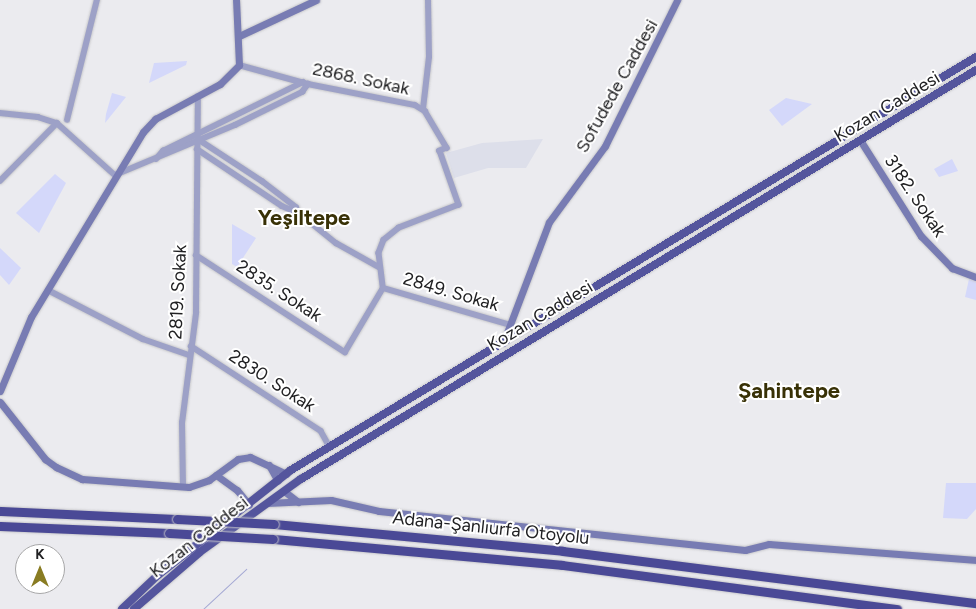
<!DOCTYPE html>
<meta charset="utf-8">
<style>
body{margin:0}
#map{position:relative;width:976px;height:609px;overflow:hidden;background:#ebebef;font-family:Figtree,sans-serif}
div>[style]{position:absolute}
.built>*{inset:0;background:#dddfea}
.green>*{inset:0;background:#d4d8fa}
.stream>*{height:1px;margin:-0.5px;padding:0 0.5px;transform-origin:0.5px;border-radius:0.5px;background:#a5a9d4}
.roads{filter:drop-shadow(0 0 1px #c7c7ca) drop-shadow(0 0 1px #c7c7ca)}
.tertiary>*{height:5.5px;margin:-2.75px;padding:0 2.75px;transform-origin:2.75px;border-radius:2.75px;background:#9da1c7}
.secondary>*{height:7px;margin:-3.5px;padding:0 3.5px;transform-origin:3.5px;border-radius:3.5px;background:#787cb3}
.trunk>*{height:8px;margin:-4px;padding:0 4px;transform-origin:4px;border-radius:4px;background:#54559d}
.motorway>*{height:9px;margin:-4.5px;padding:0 4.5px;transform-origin:4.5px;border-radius:4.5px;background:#4a4996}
.bridges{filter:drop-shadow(0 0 1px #c7c7ca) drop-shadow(0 0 1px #c7c7ca)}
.motorway-bridge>*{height:9px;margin:-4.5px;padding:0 4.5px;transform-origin:4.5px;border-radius:4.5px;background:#4a4996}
span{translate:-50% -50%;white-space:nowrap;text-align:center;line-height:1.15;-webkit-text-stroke:4px #fff;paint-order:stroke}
.street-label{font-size:18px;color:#212123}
.district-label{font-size:22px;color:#383106;font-weight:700}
.north{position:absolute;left:15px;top:544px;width:50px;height:50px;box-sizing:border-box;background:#fff;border:1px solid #a6a6a7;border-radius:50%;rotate:0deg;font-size:14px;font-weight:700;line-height:20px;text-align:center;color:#212123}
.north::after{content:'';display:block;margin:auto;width:18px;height:22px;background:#897c22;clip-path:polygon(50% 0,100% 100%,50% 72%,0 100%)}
</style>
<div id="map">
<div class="built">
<i style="clip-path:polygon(543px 139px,526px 168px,488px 168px,454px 178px,446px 153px,482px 143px)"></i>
</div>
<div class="green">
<i style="clip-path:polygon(187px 61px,186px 65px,149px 83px,154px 63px)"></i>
<i style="clip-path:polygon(112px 93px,126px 97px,105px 123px,106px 114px)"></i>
<i style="clip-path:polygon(786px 98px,812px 104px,782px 126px,769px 110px)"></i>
<i style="clip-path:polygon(952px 159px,958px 171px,939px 177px,934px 169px)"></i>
<i style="clip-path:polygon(55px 174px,66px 183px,39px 233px,16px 213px)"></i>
<i style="clip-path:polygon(232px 224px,256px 238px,237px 267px,232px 264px)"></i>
<i style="clip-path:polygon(0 248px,21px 268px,9px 285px,0 275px)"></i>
<i style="clip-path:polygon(969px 279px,976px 280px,976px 300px,965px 297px)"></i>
<i style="clip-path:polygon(946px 483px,976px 483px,976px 509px,967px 519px,943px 518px)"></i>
</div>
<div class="stream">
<i style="left:203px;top:609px;width:59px;rotate:-42.9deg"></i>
</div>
<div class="roads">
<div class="tertiary">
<i style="left:239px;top:65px;width:72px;rotate:15.4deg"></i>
<i style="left:308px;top:84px;width:109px;rotate:11.1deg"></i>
<i style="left:415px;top:105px;width:12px;rotate:31deg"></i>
<i style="left:425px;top:111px;width:43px;rotate:59.3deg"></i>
<i style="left:447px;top:148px;width:8px;rotate:157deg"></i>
<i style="left:440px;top:151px;width:57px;rotate:70.6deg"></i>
<i style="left:459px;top:205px;width:64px;rotate:159deg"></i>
<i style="left:399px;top:228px;width:19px;rotate:141deg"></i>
<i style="left:384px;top:240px;width:14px;rotate:111deg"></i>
<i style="left:379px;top:253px;width:35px;rotate:83deg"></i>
<i style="left:423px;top:109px;width:52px;rotate:-83.4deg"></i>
<i style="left:429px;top:57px;width:57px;rotate:-91deg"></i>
<i style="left:0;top:113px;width:38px;rotate:6deg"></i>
<i style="left:38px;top:117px;width:20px;rotate:18deg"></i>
<i style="left:57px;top:123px;width:78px;rotate:41.9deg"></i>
<i style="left:115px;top:175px;width:130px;rotate:-22.6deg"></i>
<i style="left:235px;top:125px;width:75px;rotate:-26.2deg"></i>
<i style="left:302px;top:92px;width:10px;rotate:-53deg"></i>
<i style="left:67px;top:120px;width:124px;rotate:-76deg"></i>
<i style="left:201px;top:141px;width:73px;rotate:33.3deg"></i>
<i style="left:262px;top:181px;width:43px;rotate:37.4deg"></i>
<i style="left:296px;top:207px;width:7px;rotate:63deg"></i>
<i style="left:197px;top:149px;width:102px;rotate:33.8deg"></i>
<i style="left:282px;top:206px;width:18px;rotate:22deg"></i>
<i style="left:299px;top:213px;width:48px;rotate:39deg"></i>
<i style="left:336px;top:243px;width:49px;rotate:29.2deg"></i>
<i style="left:156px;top:159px;width:11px;rotate:-49deg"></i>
<i style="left:163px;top:151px;width:156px;rotate:-26.2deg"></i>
<i style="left:0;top:181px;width:81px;rotate:-45.5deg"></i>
<i style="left:196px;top:255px;width:178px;rotate:33.1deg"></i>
<i style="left:345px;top:352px;width:74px;rotate:-59.3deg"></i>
<i style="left:383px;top:288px;width:133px;rotate:16.1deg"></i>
<i style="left:48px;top:290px;width:107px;rotate:27.3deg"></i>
<i style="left:143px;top:339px;width:49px;rotate:19.2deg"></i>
<i style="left:191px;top:346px;width:155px;rotate:33.2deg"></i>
<i style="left:321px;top:431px;width:18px;rotate:61deg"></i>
<i style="left:183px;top:487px;width:64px;rotate:-90.9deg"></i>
<i style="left:182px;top:423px;width:111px;rotate:-82.7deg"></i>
<i style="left:196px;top:313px;width:216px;rotate:-89.5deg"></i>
</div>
<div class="secondary">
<i style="left:239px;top:36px;width:85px;rotate:-25.1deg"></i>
<i style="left:860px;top:140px;width:114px;rotate:57.6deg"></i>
<i style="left:921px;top:236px;width:45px;rotate:45.9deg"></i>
<i style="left:952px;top:268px;width:26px;rotate:21deg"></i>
<i style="left:503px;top:343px;width:129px;rotate:-69.2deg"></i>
<i style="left:549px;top:222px;width:94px;rotate:-53.6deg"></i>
<i style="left:605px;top:146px;width:163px;rotate:-63.7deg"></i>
<i style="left:0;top:391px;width:80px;rotate:-67.3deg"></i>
<i style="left:31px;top:317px;width:216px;rotate:-58.8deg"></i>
<i style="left:143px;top:132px;width:18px;rotate:-47deg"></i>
<i style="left:155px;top:119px;width:74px;rotate:-28.3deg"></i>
<i style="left:220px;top:84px;width:27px;rotate:-45deg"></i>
<i style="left:239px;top:65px;width:65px;rotate:-92.6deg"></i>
<i style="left:0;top:402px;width:73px;rotate:51.7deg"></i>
<i style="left:45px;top:459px;width:14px;rotate:36deg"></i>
<i style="left:56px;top:467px;width:29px;rotate:25deg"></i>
<i style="left:82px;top:479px;width:107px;rotate:4.3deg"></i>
<i style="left:189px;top:487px;width:21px;rotate:-19deg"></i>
<i style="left:209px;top:480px;width:36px;rotate:-36deg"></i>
<i style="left:238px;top:459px;width:12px;rotate:-9deg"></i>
<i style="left:250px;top:457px;width:40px;rotate:25deg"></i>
<i style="left:269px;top:465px;width:18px;rotate:61deg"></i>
<i style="left:216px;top:475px;width:26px;rotate:36deg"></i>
<i style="left:237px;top:490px;width:19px;rotate:51deg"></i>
<i style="left:284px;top:491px;width:18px;rotate:38deg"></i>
<i style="left:267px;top:503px;width:64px;rotate:-2.7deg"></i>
<i style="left:331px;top:500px;width:49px;rotate:12.9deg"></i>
<i style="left:379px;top:511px;width:368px;rotate:6.1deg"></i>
<i style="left:745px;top:550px;width:25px;rotate:-14deg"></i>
<i style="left:769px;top:544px;width:208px;rotate:4.4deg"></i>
</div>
<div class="trunk">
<i style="left:122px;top:609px;width:50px;rotate:-43.4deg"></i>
<i style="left:158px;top:575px;width:169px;rotate:-38.3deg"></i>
<i style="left:291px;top:470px;width:800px;rotate:-31.09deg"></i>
<i style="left:134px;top:609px;width:87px;rotate:-40.8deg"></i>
<i style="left:200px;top:552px;width:125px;rotate:-35.9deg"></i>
<i style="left:301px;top:479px;width:789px;rotate:-31.21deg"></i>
</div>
<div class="motorway">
<i style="left:0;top:511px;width:177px;rotate:2.6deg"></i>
<i style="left:274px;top:524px;width:290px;rotate:5.3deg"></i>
<i style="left:563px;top:551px;width:416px;rotate:7.2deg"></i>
<i style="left:0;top:526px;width:169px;rotate:2.4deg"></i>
<i style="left:273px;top:539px;width:290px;rotate:5.1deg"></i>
<i style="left:562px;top:565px;width:338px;rotate:7.5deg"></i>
</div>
</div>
<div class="bridges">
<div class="motorway-bridge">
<i style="left:177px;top:519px;width:97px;rotate:3deg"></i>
<i style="left:169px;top:533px;width:104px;rotate:3.3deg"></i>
</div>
</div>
<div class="street-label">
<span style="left:361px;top:79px;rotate:12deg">2868. Sokak</span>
<span style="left:617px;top:86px;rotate:-61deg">Sofudede Caddesi</span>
<span style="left:887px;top:107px;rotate:-31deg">Kozan Caddesi</span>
<span style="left:915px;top:196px;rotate:56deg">3182. Sokak</span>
<span style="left:279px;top:291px;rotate:33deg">2835. Sokak</span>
<span style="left:178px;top:292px;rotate:-87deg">2819. Sokak</span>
<span style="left:451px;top:292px;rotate:16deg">2849. Sokak</span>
<span style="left:540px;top:316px;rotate:-31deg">Kozan Caddesi</span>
<span style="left:272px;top:381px;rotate:33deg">2830. Sokak</span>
<span style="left:491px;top:528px;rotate:6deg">Adana-Şanlıurfa Otoyolu</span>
<span style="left:199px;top:537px;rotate:-38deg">Kozan Caddesi</span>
</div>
<div class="district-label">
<span style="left:304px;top:218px">Yeşiltepe</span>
<span style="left:789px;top:391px">Şahintepe</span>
</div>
<div class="north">K</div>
</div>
